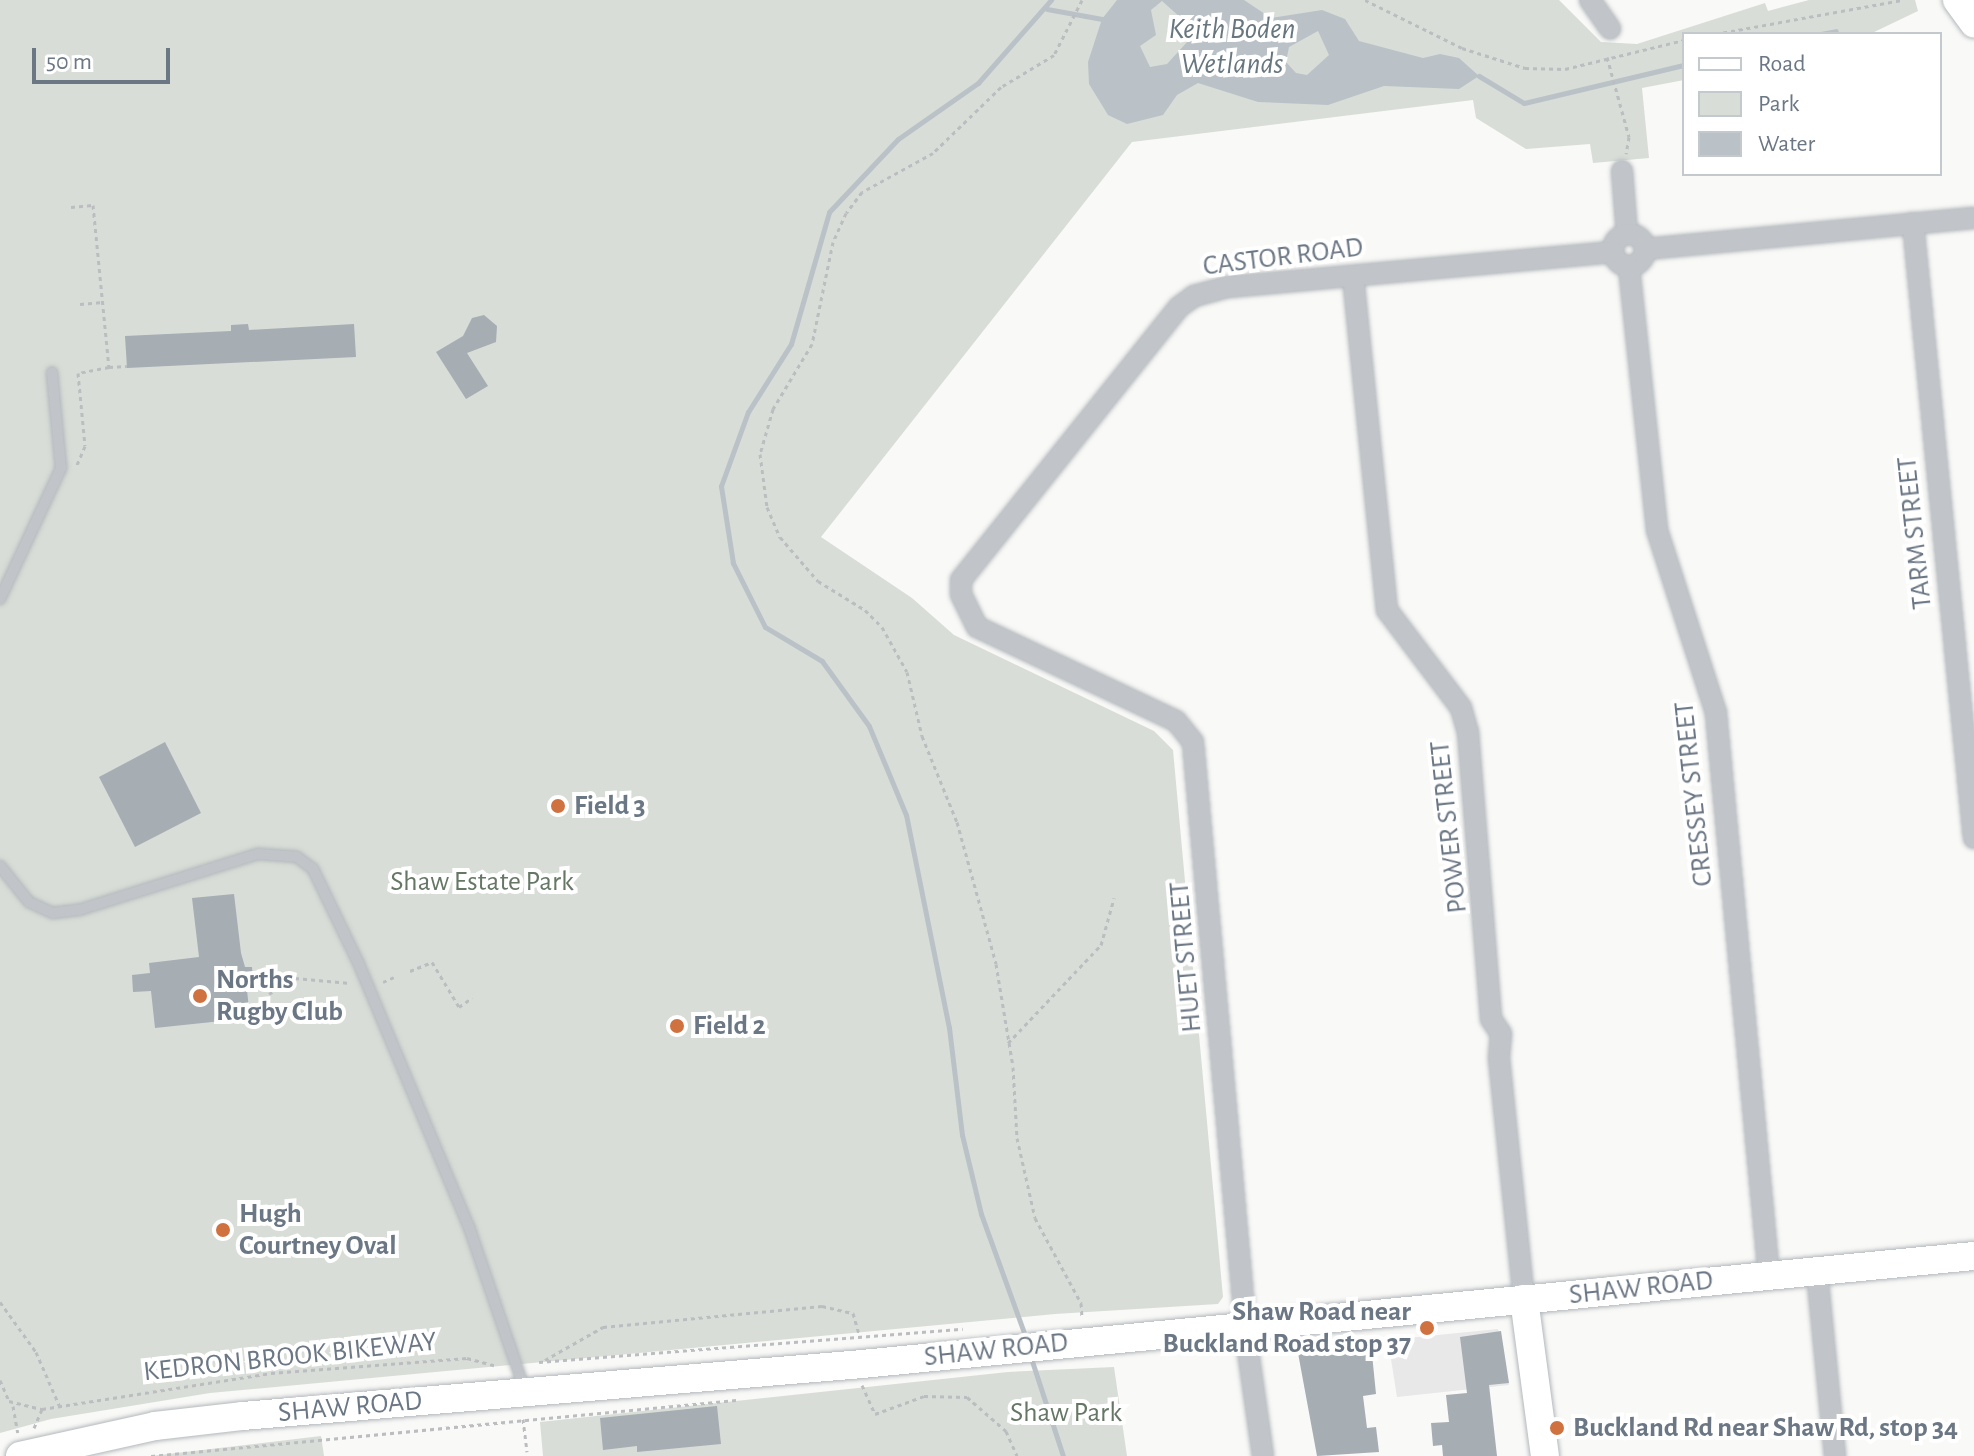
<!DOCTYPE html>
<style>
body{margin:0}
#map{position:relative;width:1974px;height:1456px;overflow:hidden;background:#f9f9f7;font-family:"Alegreya Sans",sans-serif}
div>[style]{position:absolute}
.built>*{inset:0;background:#e7e8e7}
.green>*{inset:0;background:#d8ddd7}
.water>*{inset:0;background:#bac2c7}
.stream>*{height:5px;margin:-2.5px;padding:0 2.5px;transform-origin:2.5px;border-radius:2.5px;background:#bac2c7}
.building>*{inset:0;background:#a6adb3}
.path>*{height:3px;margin-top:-1.5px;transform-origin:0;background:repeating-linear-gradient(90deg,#bbbdc0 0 4px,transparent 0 8px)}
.roads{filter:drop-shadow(0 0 2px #b3b8bc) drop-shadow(0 0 2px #b3b8bc)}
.lane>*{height:10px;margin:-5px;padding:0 5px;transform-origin:5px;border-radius:5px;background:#c1c4c8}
.street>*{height:20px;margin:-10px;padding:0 10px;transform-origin:10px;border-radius:10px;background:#c1c4c8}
.street>.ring{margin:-10px;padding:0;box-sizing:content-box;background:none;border:20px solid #c1c4c8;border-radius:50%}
.secondary>*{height:28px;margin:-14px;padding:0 14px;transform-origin:14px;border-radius:14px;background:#fff}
.dots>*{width:22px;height:22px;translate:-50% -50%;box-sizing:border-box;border:4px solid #fff;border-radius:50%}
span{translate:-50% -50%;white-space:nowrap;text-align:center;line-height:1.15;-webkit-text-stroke:8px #fff;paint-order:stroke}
.street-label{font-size:28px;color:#6b7784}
.poi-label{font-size:28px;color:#6b7784;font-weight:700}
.left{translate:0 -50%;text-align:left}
.right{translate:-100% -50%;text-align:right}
.park-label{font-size:28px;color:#676}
.water-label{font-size:30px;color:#67767f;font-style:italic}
.legend{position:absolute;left:1682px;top:32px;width:260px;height:144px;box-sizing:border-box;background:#fff;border:2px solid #c4c9ce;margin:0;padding:10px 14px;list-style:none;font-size:24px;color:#6b7784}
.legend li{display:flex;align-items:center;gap:16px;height:40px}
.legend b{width:40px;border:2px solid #c4c9ce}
.scale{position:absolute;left:32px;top:48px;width:138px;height:36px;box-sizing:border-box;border:4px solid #6b7784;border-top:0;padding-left:10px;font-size:24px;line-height:28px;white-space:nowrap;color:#6b7784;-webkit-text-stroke:6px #fff;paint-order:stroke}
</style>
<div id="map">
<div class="built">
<i style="clip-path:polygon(1498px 1329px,1509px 1385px,1397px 1397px,1388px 1340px)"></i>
</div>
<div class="green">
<i style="clip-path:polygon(0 0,1559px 0,1601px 42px,1637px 44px,1765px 3px,1768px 11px,1809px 0,1915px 0,1918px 11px,1870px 34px,1684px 34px,1684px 80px,1642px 88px,1649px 158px,1593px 163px,1590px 144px,1526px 149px,1476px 118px,1473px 100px,1132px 142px,821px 537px,912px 598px,954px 635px,1154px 731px,1173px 750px,1223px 1297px,1218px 1304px,1055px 1314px,210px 1393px,51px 1419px,0 1433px)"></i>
<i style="clip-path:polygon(1114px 1367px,1127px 1456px,543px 1456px,540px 1422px,1008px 1372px)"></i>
<i style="clip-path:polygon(321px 1436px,324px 1456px,151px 1456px)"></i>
</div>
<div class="water">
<i style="clip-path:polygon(evenodd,1117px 0,1244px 0,1271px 18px,1322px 10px,1345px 19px,1359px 41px,1423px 58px,1440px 54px,1459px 58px,1479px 76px,1459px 89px,1384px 86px,1328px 105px,1258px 102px,1198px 83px,1177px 95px,1163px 115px,1127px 124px,1108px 115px,1089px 84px,1088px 62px,1102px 19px,1117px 0,1162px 1px,1181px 18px,1188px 41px,1167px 64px,1150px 67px,1140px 46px,1156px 35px,1151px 10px,1162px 1px,1117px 0,1318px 31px,1329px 55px,1307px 75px,1296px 73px,1286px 62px,1289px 47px,1318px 31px)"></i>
</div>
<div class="stream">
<i style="left:1047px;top:9px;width:56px;rotate:10.3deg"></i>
<i style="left:1821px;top:34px;width:15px;rotate:-11deg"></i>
<i style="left:1479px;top:76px;width:52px;rotate:31deg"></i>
<i style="left:1524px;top:103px;width:164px;rotate:-13.4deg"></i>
<i style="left:1027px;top:1341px;width:135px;rotate:-109.9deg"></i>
<i style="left:981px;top:1214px;width:81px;rotate:-103.5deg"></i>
<i style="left:962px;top:1135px;width:108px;rotate:-96.9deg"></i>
<i style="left:949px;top:1028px;width:217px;rotate:-101.4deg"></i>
<i style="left:906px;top:815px;width:96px;rotate:-112.6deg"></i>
<i style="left:869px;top:726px;width:80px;rotate:-125.9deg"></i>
<i style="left:822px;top:661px;width:66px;rotate:-149.2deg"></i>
<i style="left:765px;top:627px;width:72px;rotate:-116.6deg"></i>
<i style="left:733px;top:563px;width:78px;rotate:-98.9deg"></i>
<i style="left:721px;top:486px;width:79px;rotate:-70deg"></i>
<i style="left:748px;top:412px;width:80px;rotate:-57.7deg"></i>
<i style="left:791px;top:344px;width:137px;rotate:-73.9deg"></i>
<i style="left:829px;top:212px;width:100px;rotate:-46.6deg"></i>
<i style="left:898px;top:139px;width:98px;rotate:-35deg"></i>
<i style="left:978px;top:83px;width:111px;rotate:-48.7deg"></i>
<i style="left:1031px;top:1358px;width:103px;rotate:71.9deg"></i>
</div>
<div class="building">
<i style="clip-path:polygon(484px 315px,497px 326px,496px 342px,467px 353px,488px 386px,466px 399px,436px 352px,463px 336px,472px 318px)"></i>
<i style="clip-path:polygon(248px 324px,249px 330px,354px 324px,356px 357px,127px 368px,125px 336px,231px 331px,231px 325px)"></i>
<i style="clip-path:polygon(165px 742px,201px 813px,135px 847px,99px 777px)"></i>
<i style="clip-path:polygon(234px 894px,241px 953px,245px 967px,252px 967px,253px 980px,246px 981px,250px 1018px,155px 1028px,151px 991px,133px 992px,132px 975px,150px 973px,149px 963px,199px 957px,192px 898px)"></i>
<i style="clip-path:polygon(1501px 1331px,1509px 1383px,1489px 1385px,1497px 1456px,1443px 1456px,1442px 1445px,1433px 1446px,1431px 1423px,1449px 1422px,1446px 1395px,1467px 1393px,1460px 1337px)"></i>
<i style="clip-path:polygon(1371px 1344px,1376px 1394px,1363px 1396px,1367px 1428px,1376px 1427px,1379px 1452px,1317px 1456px,1298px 1353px)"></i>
<i style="clip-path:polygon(717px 1406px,721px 1444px,637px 1452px,637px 1446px,603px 1450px,600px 1418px)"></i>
</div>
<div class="path">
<i style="left:1082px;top:0;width:62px;rotate:117deg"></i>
<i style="left:1054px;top:55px;width:62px;rotate:148.9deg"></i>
<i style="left:1001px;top:87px;width:95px;rotate:135.9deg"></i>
<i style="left:933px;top:153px;width:81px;rotate:151.2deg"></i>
<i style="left:862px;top:192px;width:26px;rotate:127deg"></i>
<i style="left:846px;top:213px;width:32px;rotate:114deg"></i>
<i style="left:833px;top:242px;width:104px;rotate:101.6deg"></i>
<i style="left:812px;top:344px;width:76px;rotate:121deg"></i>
<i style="left:773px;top:409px;width:47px;rotate:106.1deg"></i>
<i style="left:760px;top:454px;width:53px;rotate:82.5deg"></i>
<i style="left:767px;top:507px;width:33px;rotate:67deg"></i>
<i style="left:780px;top:537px;width:58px;rotate:49.2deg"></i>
<i style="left:818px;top:581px;width:55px;rotate:31.7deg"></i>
<i style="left:865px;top:610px;width:24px;rotate:45deg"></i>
<i style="left:882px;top:627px;width:51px;rotate:60.9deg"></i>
<i style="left:907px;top:672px;width:66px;rotate:76.8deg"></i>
<i style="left:922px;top:736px;width:93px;rotate:67.9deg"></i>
<i style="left:957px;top:822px;width:147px;rotate:74.6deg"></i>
<i style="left:996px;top:964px;width:104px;rotate:80.6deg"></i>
<i style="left:1013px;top:1067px;width:71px;rotate:86.8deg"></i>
<i style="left:1017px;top:1138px;width:82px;rotate:77.3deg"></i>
<i style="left:1035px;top:1218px;width:97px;rotate:61.6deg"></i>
<i style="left:1081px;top:1303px;width:15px;rotate:86deg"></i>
<i style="left:1365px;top:0;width:108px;rotate:26.3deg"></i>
<i style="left:1462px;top:48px;width:66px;rotate:17.6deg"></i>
<i style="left:1525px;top:68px;width:40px;rotate:1.4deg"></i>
<i style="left:1565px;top:69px;width:122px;rotate:-13.7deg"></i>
<i style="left:1715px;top:34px;width:190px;rotate:-10.3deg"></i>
<i style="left:1607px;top:57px;width:83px;rotate:74.6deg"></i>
<i style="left:1629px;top:137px;width:17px;rotate:100deg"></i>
<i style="left:71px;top:207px;width:22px;rotate:-5deg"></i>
<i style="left:93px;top:205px;width:163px;rotate:84.4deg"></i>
<i style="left:109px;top:367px;width:32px;rotate:169deg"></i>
<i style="left:78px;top:373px;width:73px;rotate:84.5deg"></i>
<i style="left:85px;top:446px;width:23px;rotate:113deg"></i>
<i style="left:80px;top:304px;width:23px;rotate:-5deg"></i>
<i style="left:109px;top:367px;width:18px;rotate:-3deg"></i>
<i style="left:410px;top:971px;width:24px;rotate:-22deg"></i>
<i style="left:432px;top:962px;width:52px;rotate:59deg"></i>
<i style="left:459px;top:1007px;width:16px;rotate:-35deg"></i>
<i style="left:383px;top:982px;width:12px;rotate:-24deg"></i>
<i style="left:269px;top:994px;width:31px;rotate:-32deg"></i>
<i style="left:295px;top:978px;width:55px;rotate:5.2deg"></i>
<i style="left:1008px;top:1043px;width:135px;rotate:-46.5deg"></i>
<i style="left:1101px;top:945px;width:49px;rotate:-74.5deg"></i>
<i style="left:0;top:1302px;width:62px;rotate:54.2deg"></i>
<i style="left:36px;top:1352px;width:58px;rotate:66.5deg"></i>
<i style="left:545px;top:1360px;width:67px;rotate:-29.6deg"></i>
<i style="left:603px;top:1327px;width:220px;rotate:-5.5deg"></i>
<i style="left:822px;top:1306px;width:32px;rotate:13deg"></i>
<i style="left:853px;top:1313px;width:26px;rotate:74deg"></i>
<i style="left:539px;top:1362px;width:425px;rotate:-4.5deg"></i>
<i style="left:0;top:1380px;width:23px;rotate:67deg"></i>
<i style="left:9px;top:1401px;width:34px;rotate:14deg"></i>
<i style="left:42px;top:1409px;width:232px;rotate:-8.9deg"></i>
<i style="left:271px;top:1373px;width:197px;rotate:-4.4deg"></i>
<i style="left:467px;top:1358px;width:28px;rotate:15deg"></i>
<i style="left:862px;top:1385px;width:32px;rotate:66deg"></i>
<i style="left:875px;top:1414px;width:52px;rotate:-20.2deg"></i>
<i style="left:924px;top:1396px;width:43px;rotate:1.3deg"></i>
<i style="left:967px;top:1397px;width:52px;rotate:41.1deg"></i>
<i style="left:1006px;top:1431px;width:27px;rotate:66deg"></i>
<i style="left:13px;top:1406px;width:27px;rotate:80deg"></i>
<i style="left:523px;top:1419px;width:33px;rotate:83deg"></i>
<i style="left:34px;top:1428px;width:21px;rotate:-67deg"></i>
<i style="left:151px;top:1456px;width:588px;rotate:-5.47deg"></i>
</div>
<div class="roads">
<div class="lane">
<i style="left:0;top:599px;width:145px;rotate:-65deg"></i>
<i style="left:61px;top:468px;width:96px;rotate:-95.4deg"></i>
<i style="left:0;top:866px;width:46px;rotate:51.1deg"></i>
<i style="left:29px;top:902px;width:26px;rotate:25deg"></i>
<i style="left:53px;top:913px;width:26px;rotate:-7deg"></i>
<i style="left:79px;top:910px;width:188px;rotate:-17.4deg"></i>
<i style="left:258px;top:854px;width:39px;rotate:4deg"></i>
<i style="left:297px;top:857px;width:20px;rotate:37deg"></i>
<i style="left:313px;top:869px;width:103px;rotate:64.2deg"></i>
<i style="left:358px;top:962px;width:287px;rotate:67.3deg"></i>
<i style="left:469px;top:1227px;width:173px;rotate:71.1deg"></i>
</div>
<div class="street">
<i style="left:1590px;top:0;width:35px;rotate:55deg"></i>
<i style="left:1622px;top:171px;width:63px;rotate:85.5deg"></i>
<i style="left:1913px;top:223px;width:618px;rotate:84.34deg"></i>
<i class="ring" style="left:1613px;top:234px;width:12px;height:12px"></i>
<i style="left:1645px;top:249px;width:330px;rotate:-5.4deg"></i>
<i style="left:1629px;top:267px;width:264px;rotate:83.9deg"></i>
<i style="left:1657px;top:530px;width:192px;rotate:72.1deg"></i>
<i style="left:1716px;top:713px;width:565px;rotate:84.62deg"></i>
<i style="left:1353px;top:276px;width:336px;rotate:84.2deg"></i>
<i style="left:1387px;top:610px;width:123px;rotate:52.9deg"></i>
<i style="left:1461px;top:708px;width:25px;rotate:74deg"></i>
<i style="left:1468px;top:732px;width:288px;rotate:85.4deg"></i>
<i style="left:1491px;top:1019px;width:18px;rotate:56deg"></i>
<i style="left:1501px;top:1034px;width:24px;rotate:95deg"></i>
<i style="left:1499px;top:1058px;width:242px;rotate:84.1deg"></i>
<i style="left:1817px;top:1272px;width:185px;rotate:84.4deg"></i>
<i style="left:1263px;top:1456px;width:114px;rotate:-98.1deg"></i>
<i style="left:1247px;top:1343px;width:603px;rotate:-95.13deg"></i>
<i style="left:1193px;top:742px;width:27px;rotate:-129deg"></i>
<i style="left:1176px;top:721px;width:220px;rotate:-154.7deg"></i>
<i style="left:977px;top:627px;width:37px;rotate:-116deg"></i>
<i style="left:961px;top:594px;width:14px;rotate:-90deg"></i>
<i style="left:961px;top:580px;width:349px;rotate:-51.4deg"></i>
<i style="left:1179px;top:307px;width:19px;rotate:-36deg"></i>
<i style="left:1194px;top:296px;width:35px;rotate:-15deg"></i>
<i style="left:1228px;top:287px;width:387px;rotate:-5.2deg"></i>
</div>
<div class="secondary">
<i style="left:1957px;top:0;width:29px;rotate:54deg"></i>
<i style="left:1524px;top:1299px;width:158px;rotate:82.4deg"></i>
<i style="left:20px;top:1456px;width:138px;rotate:-12.5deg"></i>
<i style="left:155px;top:1426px;width:89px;rotate:-6.5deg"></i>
<i style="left:243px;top:1416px;width:621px;rotate:-4.8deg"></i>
<i style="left:862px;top:1364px;width:1117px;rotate:-5.55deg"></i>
</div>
</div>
<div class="dots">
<i style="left:558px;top:806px;background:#d07140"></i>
<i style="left:200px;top:996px;background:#d07140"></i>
<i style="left:677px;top:1026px;background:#d07140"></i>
<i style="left:223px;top:1230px;background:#d07140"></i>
<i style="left:1427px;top:1328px;background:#d07140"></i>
<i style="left:1557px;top:1428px;background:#d07140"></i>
</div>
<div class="street-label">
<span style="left:1283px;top:257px;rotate:-7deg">CASTOR ROAD</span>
<span style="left:1915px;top:533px;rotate:-96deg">TARM STREET</span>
<span style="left:1694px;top:794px;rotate:-96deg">CRESSEY STREET</span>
<span style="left:1449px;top:827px;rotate:-96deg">POWER STREET</span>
<span style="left:1186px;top:957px;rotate:-95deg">HUET STREET</span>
<span style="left:1641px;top:1288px;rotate:-6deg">SHAW ROAD</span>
<span style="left:996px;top:1350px;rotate:-6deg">SHAW ROAD</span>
<span style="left:290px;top:1357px;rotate:-6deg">KEDRON BROOK BIKEWAY</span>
<span style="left:350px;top:1407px;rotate:-5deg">SHAW ROAD</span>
</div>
<div class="poi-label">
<span class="left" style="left:574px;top:806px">Field 3</span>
<span class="left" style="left:216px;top:996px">Norths<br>Rugby Club</span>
<span class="left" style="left:693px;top:1026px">Field 2</span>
<span class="left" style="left:239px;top:1230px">Hugh<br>Courtney Oval</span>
<span class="right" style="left:1411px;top:1328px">Shaw Road near<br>Buckland Road stop 37</span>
<span class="left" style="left:1573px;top:1428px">Buckland Rd near Shaw Rd, stop 34</span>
</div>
<div class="park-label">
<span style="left:482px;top:882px">Shaw Estate Park</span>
<span style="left:1066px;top:1413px">Shaw Park</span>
</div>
<div class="water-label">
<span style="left:1232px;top:46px">Keith Boden<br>Wetlands</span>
</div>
<ul class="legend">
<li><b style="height:10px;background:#fff"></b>Road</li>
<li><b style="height:22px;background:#d8ddd7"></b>Park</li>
<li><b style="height:22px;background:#bac2c7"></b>Water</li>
</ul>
<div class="scale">50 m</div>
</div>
